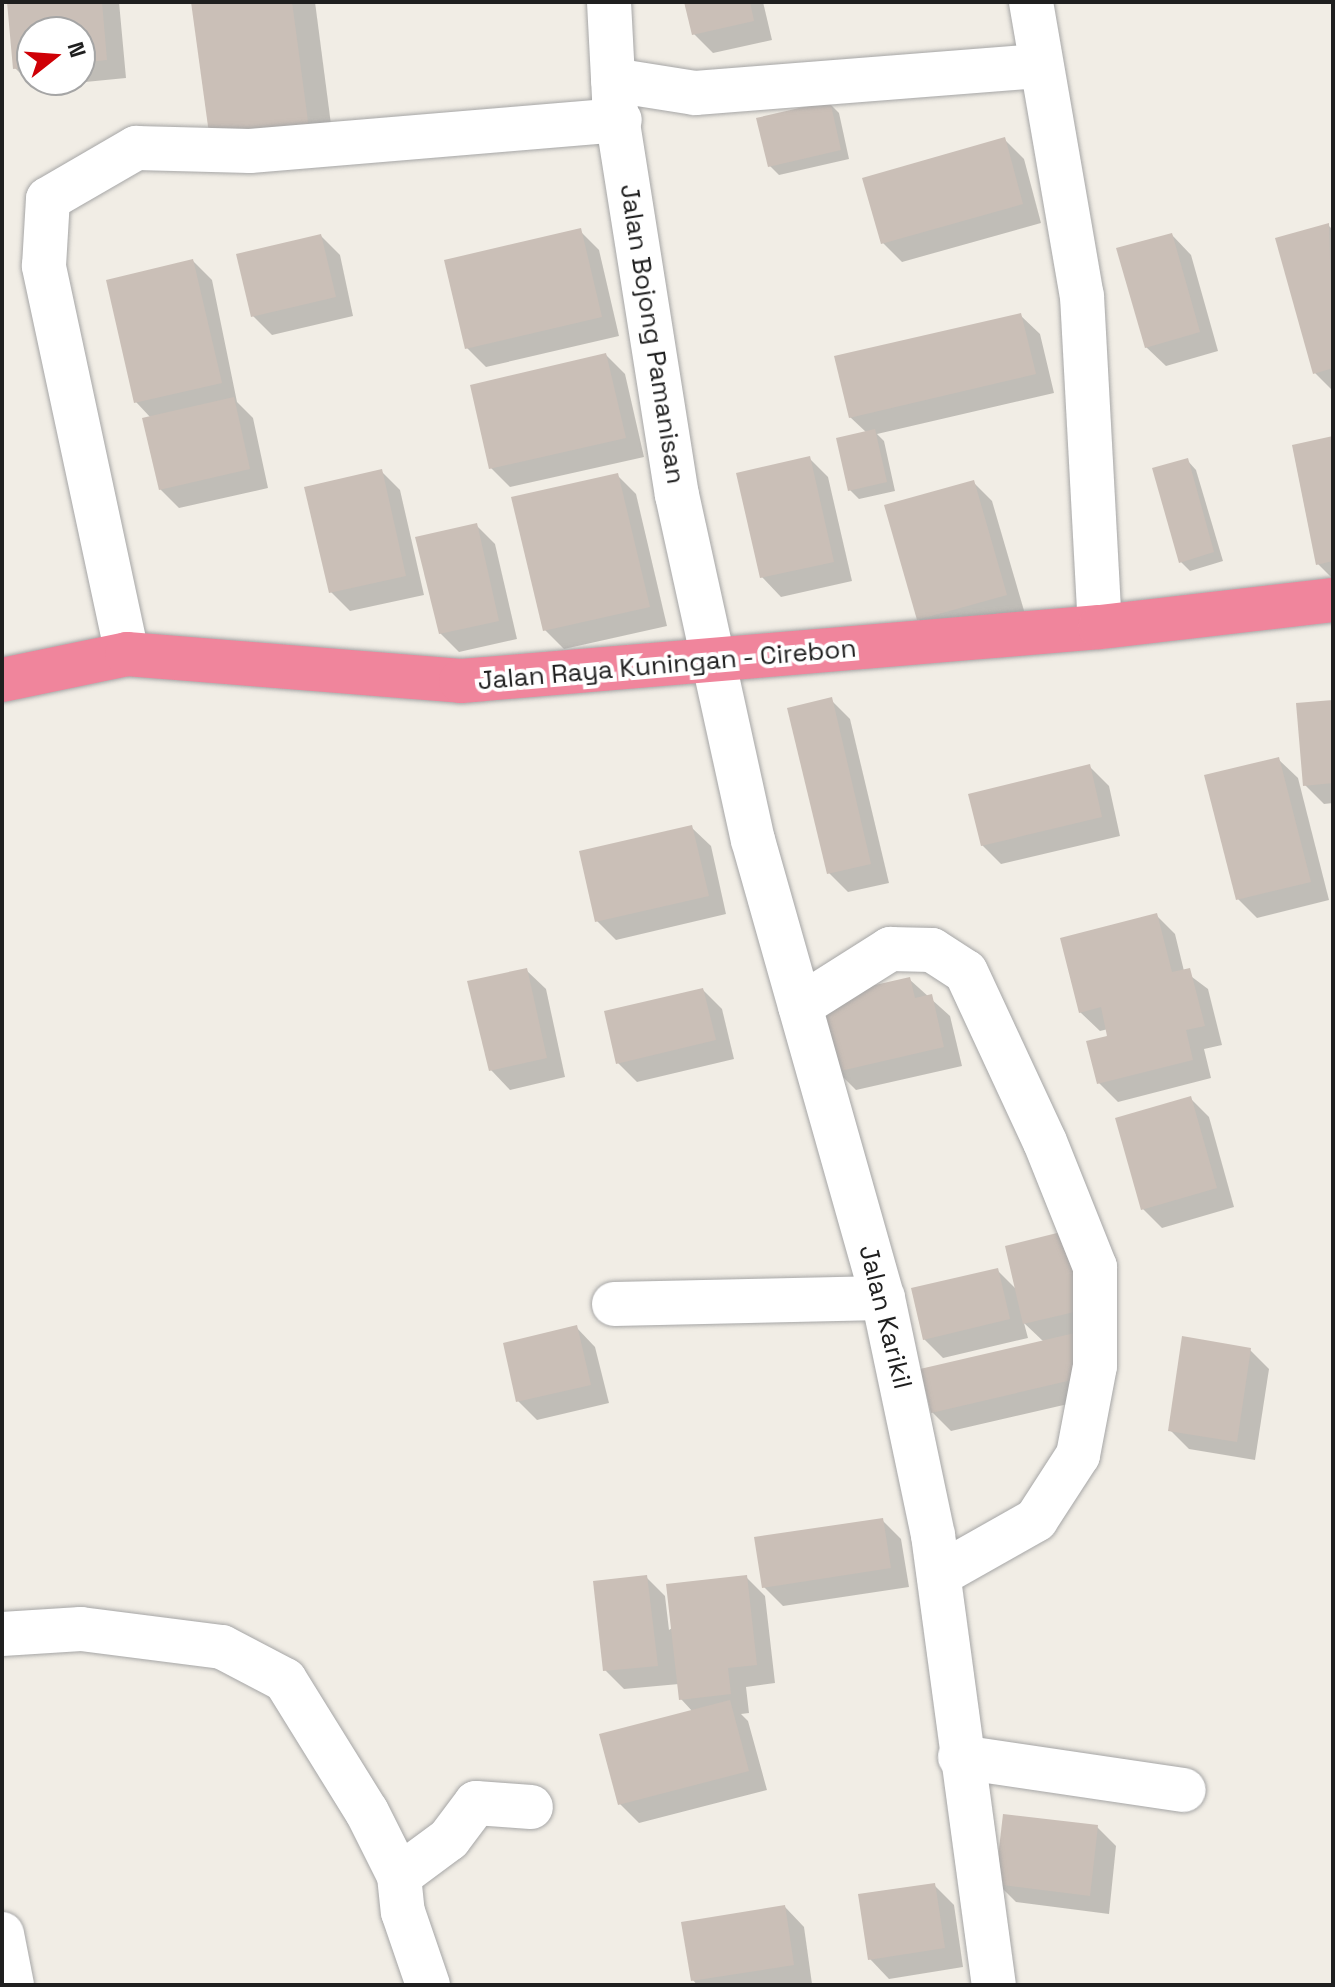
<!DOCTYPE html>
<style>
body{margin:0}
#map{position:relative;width:1335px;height:1987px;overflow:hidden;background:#f1ede5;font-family:"Space Grotesk",sans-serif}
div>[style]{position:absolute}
.shadow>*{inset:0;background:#0003}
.building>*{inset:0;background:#cabfb7}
.roads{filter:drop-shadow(0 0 2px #a6a6a6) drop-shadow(0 0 2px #a6a6a6)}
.street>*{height:44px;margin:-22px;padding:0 22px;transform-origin:22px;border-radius:22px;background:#fff}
.highway>*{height:44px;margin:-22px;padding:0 22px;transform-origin:22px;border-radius:22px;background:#f0859c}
span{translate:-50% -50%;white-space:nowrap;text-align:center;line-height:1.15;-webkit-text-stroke:8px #fff;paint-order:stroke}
.street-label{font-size:26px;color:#1f1f1f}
.frame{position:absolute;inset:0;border:4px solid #1f1f1f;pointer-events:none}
.north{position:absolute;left:16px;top:16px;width:80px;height:80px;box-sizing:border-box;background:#fff;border:2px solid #a5a5a5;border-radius:50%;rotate:73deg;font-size:22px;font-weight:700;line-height:32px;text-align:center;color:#1f1f1f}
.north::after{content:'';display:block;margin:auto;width:28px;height:36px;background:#cf0006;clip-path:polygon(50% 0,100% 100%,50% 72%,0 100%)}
</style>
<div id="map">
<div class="shadow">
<i style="clip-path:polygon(evenodd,9px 2px,119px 2px,126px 78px,34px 87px,15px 68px,9px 2px,32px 32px,80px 32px,80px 80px,32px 80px,32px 32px)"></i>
<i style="clip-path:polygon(193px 2px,315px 2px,335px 155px)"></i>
<i style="clip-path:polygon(686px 2px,763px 2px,772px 40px,713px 53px,694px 34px)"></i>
<i style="clip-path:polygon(829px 103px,839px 113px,849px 159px,779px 175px,770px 166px)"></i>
<i style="clip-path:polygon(1004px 139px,1024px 159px,1041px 223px,902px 262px,883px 243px)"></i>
<i style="clip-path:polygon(1328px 225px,1333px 230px,1333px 391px,1315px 373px)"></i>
<i style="clip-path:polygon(580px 231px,599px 250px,619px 336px,486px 367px,467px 348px)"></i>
<i style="clip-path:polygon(1172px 235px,1191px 255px,1218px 351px,1166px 366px,1146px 347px)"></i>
<i style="clip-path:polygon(321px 236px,340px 255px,353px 316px,272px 335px,253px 316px)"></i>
<i style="clip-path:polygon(193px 261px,212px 280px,237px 402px,253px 418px,268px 488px,179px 508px,160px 489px,151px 418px,136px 402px)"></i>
<i style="clip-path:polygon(1020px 315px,1040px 334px,1054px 393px,877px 434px,884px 441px,895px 491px,859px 499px,850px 490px,867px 433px,850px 417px)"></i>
<i style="clip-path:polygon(606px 355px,625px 374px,644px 457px,510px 487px,491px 468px)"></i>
<i style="clip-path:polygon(1333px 438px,1333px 579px,1318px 564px)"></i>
<i style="clip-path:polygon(809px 458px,828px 477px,852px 581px,781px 597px,762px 577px)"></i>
<i style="clip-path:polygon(1187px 460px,1196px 470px,1223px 561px,1190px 571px,1181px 562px)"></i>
<i style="clip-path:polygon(381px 471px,400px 490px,424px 595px,350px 611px,331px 592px)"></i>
<i style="clip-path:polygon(617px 475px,636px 494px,667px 626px,564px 649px,545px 630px)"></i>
<i style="clip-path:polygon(973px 482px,992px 501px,1025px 614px,938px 638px,918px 619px)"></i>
<i style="clip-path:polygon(476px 525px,495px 544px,517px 639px,459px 652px,440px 633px)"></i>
<i style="clip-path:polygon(831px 700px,850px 719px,889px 883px,848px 892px,829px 873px)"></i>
<i style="clip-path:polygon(1333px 702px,1333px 803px,1324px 804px,1305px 785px)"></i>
<i style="clip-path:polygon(1278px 759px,1298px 778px,1329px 900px,1257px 918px,1238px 899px)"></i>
<i style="clip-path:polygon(1090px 767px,1109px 786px,1120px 836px,1001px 864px,982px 845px)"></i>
<i style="clip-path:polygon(691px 827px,711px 846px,726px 914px,616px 940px,597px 921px)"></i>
<i style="clip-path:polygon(1156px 915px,1175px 934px,1184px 971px,1208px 989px,1222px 1045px,1204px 1049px,1211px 1078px,1118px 1102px,1099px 1083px,1108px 1029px,1100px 1031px,1080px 1012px)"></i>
<i style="clip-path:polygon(526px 970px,546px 989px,565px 1077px,510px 1090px,491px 1070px)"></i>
<i style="clip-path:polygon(909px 979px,950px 1016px,962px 1066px,856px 1090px,837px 1071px)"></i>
<i style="clip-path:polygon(703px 990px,722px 1009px,734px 1059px,637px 1082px,618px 1063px)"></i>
<i style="clip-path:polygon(1190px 1098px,1209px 1117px,1234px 1207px,1162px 1228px,1143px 1209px)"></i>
<i style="clip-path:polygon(1064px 1234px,1107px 1395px,951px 1431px,932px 1412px,1044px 1342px,1024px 1323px,1028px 1338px,943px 1358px,924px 1339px,997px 1270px,1017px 1290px)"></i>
<i style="clip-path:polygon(576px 1327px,595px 1347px,609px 1403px,537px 1420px,518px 1401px)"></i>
<i style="clip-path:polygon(1250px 1350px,1269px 1369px,1255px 1460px,1189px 1449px,1170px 1430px)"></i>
<i style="clip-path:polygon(882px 1520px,901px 1539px,909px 1587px,783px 1606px,764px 1587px)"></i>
<i style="clip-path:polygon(646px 1577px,665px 1596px,669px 1630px,746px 1577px,765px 1596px,775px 1683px,746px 1687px,749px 1713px,741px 1714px,748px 1721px,767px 1790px,639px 1823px,620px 1804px,693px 1712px,681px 1699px,679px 1684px,624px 1689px,605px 1670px)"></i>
<i style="clip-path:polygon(1097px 1827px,1116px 1846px,1109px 1914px,1016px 1902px,997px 1883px)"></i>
<i style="clip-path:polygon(935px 1886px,954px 1905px,963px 1967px,889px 1979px,870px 1959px)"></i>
<i style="clip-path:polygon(785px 1907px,804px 1927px,812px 1984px,697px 1985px,693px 1980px)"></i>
</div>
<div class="building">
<i style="clip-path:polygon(7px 2px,102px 2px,107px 60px,80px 63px,80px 32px,32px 32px,32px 67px,13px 69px)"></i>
<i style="clip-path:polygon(191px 2px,292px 2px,309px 129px,210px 141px)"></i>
<i style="clip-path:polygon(684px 2px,750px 2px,754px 21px,692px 35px)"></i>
<i style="clip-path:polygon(830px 101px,841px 150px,768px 167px,756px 118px)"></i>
<i style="clip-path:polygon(1005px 137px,1023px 204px,881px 244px,862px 178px)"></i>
<i style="clip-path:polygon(1329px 223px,1333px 368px,1313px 374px,1275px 238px)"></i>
<i style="clip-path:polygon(581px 228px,602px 317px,465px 349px,444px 260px)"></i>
<i style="clip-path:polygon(1172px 233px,1200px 332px,1145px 348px,1116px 248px)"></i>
<i style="clip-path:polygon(321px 234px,336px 297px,251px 317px,236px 254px)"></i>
<i style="clip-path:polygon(193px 259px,222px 383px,134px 403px,106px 280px)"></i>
<i style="clip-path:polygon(1021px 313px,1036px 374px,849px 418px,834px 356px)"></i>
<i style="clip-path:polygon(606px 353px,626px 438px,489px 469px,470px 385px)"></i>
<i style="clip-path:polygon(234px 397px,250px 469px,159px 490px,142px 418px)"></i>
<i style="clip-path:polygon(875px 429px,887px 482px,848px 491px,836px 438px)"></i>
<i style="clip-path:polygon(1333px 436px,1333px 561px,1316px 565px,1292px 445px)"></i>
<i style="clip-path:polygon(810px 456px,834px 562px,760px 578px,736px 473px)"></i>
<i style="clip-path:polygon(1188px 458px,1214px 552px,1179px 563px,1152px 468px)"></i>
<i style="clip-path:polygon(382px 469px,406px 576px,329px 593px,304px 487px)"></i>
<i style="clip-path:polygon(618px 473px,650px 607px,543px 631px,511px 497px)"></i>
<i style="clip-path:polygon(974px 480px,1007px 595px,917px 620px,884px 505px)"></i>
<i style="clip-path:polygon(477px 523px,499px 621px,439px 634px,415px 537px)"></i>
<i style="clip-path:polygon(832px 697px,871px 864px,827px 874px,787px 708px)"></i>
<i style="clip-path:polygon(1333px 700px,1333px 783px,1303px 786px,1296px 703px)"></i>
<i style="clip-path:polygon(1279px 757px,1311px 882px,1236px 900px,1204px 775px)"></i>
<i style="clip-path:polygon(1090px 764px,1102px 817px,981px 846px,968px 794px)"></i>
<i style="clip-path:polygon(692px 825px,709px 896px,595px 922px,579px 851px)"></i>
<i style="clip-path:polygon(1157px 913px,1172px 972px,1190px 968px,1205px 1026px,1186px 1030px,1193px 1060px,1097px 1084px,1086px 1041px,1107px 1036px,1101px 1007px,1079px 1013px,1060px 938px)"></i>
<i style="clip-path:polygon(527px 968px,547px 1058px,489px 1071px,467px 981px)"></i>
<i style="clip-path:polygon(910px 977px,915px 998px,932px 994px,944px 1047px,836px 1072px,818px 998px)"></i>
<i style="clip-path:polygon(703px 988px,716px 1040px,616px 1064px,604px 1011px)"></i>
<i style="clip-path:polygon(1191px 1096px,1217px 1188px,1141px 1210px,1115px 1118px)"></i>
<i style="clip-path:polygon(1065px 1231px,1083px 1310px,1023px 1324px,1005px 1246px)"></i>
<i style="clip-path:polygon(998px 1268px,1010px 1319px,923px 1340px,911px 1288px)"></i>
<i style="clip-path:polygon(577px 1325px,591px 1385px,516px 1402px,503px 1343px)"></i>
<i style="clip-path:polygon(1079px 1332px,1089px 1376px,931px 1413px,920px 1369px)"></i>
<i style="clip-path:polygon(1182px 1336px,1251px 1348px,1237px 1442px,1168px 1431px)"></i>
<i style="clip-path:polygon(883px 1518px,891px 1568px,762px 1588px,754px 1537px)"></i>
<i style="clip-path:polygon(647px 1575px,658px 1666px,603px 1671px,593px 1581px)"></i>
<i style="clip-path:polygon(747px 1575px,757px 1665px,728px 1668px,731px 1694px,679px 1700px,666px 1584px)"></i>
<i style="clip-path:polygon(730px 1700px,749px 1771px,618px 1805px,599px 1734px)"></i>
<i style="clip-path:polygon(1003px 1814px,1098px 1825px,1090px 1896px,995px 1884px)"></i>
<i style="clip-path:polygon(935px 1883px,945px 1948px,868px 1960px,858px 1894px)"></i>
<i style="clip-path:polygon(785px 1905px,794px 1965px,691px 1981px,681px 1922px)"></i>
</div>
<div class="roads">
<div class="street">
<i style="left:609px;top:2px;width:96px;rotate:87deg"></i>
<i style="left:614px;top:98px;width:402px;rotate:81deg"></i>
<i style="left:677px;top:495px;width:353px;rotate:77.6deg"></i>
<i style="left:753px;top:840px;width:476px;rotate:74.2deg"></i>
<i style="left:883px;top:1298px;width:242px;rotate:78.1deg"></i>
<i style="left:933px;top:1535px;width:454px;rotate:82.3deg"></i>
<i style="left:1031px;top:2px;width:298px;rotate:80.2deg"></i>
<i style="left:1082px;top:296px;width:331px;rotate:86.9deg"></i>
<i style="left:613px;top:80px;width:83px;rotate:9deg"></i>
<i style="left:695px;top:93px;width:345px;rotate:-4.5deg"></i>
<i style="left:127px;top:654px;width:397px;rotate:-102.1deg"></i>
<i style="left:44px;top:266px;width:67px;rotate:-86.6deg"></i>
<i style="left:48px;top:199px;width:102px;rotate:-30.1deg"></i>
<i style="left:136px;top:148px;width:114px;rotate:1.5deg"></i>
<i style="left:250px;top:151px;width:371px;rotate:-4.8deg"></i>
<i style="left:800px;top:1006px;width:107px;rotate:-32.3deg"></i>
<i style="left:890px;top:949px;width:42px;rotate:1.4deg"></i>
<i style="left:932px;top:950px;width:40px;rotate:32.9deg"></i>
<i style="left:966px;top:972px;width:187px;rotate:65.1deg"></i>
<i style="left:1045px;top:1142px;width:135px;rotate:68.2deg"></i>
<i style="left:1095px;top:1267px;width:99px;rotate:90deg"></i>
<i style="left:1095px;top:1366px;width:91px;rotate:100.8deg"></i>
<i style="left:1078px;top:1455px;width:77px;rotate:122.9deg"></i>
<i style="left:1036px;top:1520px;width:110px;rotate:150.6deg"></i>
<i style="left:614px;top:1304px;width:269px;rotate:-1.3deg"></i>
<i style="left:2px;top:1634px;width:79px;rotate:-3.6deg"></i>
<i style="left:81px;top:1629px;width:142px;rotate:7.3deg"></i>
<i style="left:222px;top:1647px;width:71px;rotate:27.6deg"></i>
<i style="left:285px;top:1680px;width:155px;rotate:58.2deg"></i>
<i style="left:367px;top:1812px;width:72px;rotate:63.4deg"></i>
<i style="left:399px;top:1876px;width:36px;rotate:84deg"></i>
<i style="left:403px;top:1912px;width:77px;rotate:71.1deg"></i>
<i style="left:960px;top:1757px;width:226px;rotate:8.4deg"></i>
<i style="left:399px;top:1876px;width:62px;rotate:-36.5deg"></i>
<i style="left:449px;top:1839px;width:45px;rotate:-53.1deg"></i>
<i style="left:476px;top:1803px;width:55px;rotate:4.2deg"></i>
<i style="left:2px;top:1934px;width:52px;rotate:78.9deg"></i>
</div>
<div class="highway">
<i style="left:2px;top:680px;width:128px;rotate:-11.7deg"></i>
<i style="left:127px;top:654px;width:335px;rotate:4.6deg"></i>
<i style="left:461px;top:681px;width:641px;rotate:-4.83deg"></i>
<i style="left:1100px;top:627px;width:235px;rotate:-6.6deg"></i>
</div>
</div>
<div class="street-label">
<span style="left:652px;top:334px;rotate:81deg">Jalan Bojong Pamanisan</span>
<span style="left:667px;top:665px;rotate:-5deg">Jalan Raya Kuningan - Cirebon</span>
<span style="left:885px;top:1317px;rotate:76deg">Jalan Karikil</span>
</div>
<div class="frame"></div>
<div class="north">N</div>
</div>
